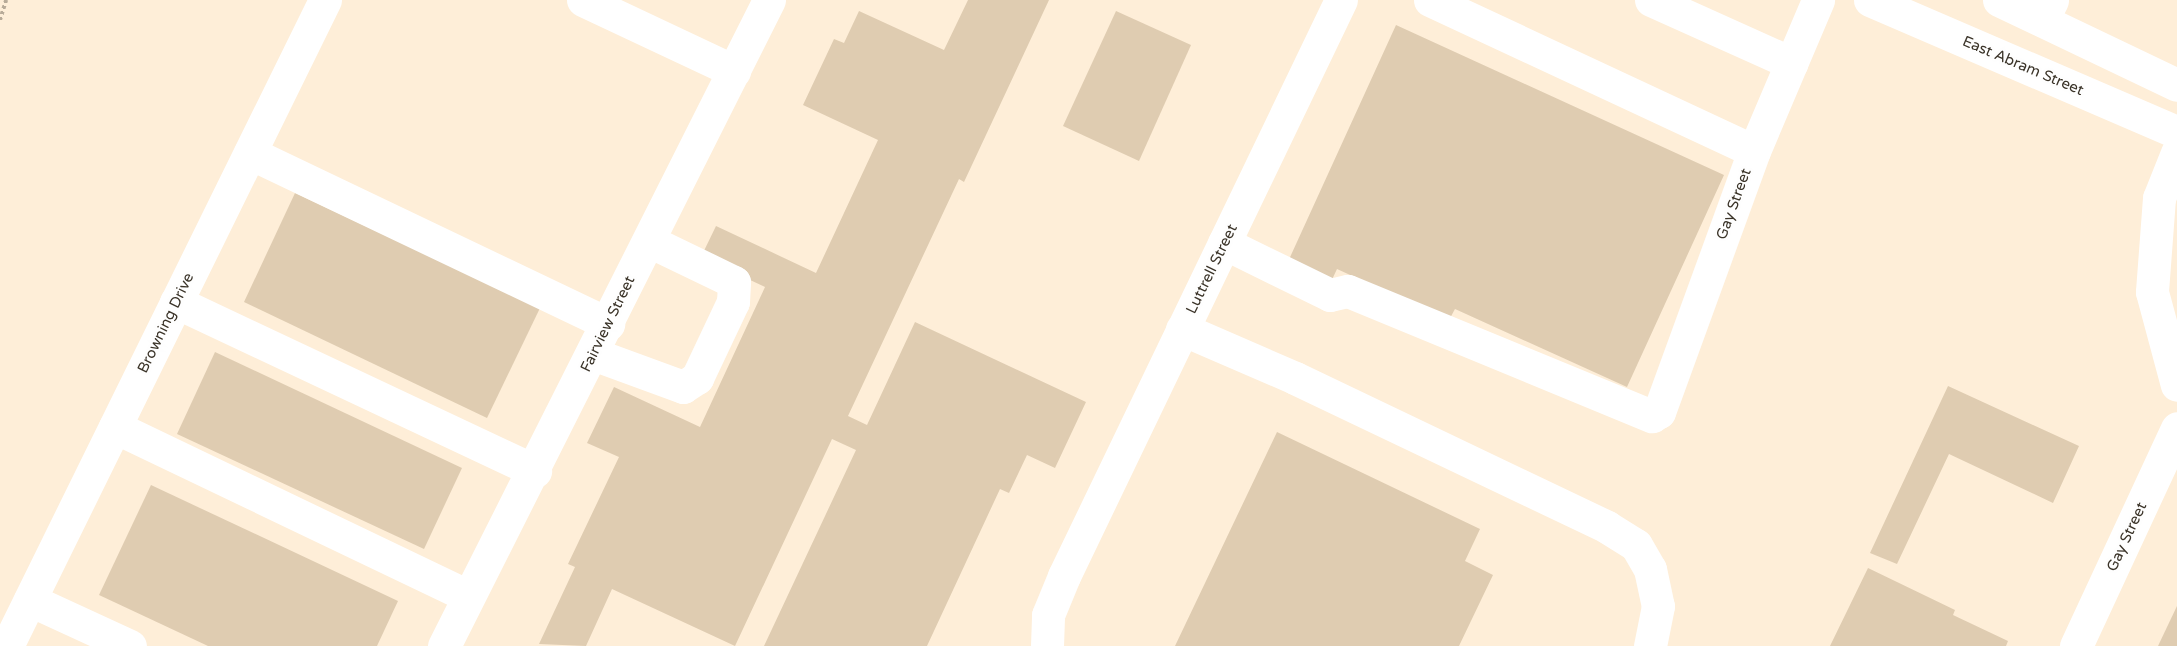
<!DOCTYPE html>
<style>
body{margin:0}
#map{position:relative;width:2177px;height:646px;overflow:hidden;background:#feeed8;font-family:"Varela Round",sans-serif}
div>[style]{position:absolute}
.building>*{inset:0;background:#dfccb1}
.path>*{height:4px;margin-top:-2px;transform-origin:0;background:repeating-linear-gradient(90deg,#b8ab99 0 3px,transparent 0 6px)}
.minor>*{height:33px;margin:-16.5px;padding:0 16.5px;transform-origin:16.5px;border-radius:16.5px;background:#fff}
.major>*{height:33px;margin:-16.5px;padding:0 16.5px;transform-origin:16.5px;border-radius:16.5px;background:#fff}
span{translate:-50% -50%;white-space:nowrap;text-align:center;line-height:1.15;-webkit-text-stroke:6px #fefefe;paint-order:stroke}
.street-label{font-size:15px;color:#3b3429}
</style>
<div id="map">
<div class="building">
<i style="clip-path:polygon(968px 0,1049px 0,964px 182px,959px 179px,848px 416px,867px 425px,915px 322px,1086px 402px,1055px 468px,1027px 455px,1009px 493px,1000px 489px,927px 646px,764px 646px,856px 450px,832px 439px,735px 646px,612px 589px,586px 646px,539px 644px,575px 567px,568px 564px,619px 457px,587px 443px,614px 387px,700px 427px,765px 287px,701px 257px,716px 226px,816px 273px,878px 140px,803px 105px,834px 39px,844px 43px,859px 11px,944px 50px)"></i>
<i style="clip-path:polygon(1116px 11px,1191px 45px,1139px 161px,1063px 126px)"></i>
<i style="clip-path:polygon(1396px 25px,1724px 175px,1627px 387px,1455px 309px,1449px 320px,1337px 269px,1329px 286px,1286px 266px)"></i>
<i style="clip-path:polygon(295px 193px,540px 308px,487px 418px,244px 302px)"></i>
<i style="clip-path:polygon(215px 352px,462px 468px,424px 549px,177px 434px)"></i>
<i style="clip-path:polygon(1948px 386px,2079px 446px,2053px 503px,1949px 454px,1897px 564px,1870px 553px)"></i>
<i style="clip-path:polygon(1277px 432px,1480px 529px,1465px 561px,1493px 575px,1459px 646px,1175px 646px)"></i>
<i style="clip-path:polygon(151px 485px,398px 601px,377px 646px,208px 646px,99px 595px)"></i>
<i style="clip-path:polygon(1868px 568px,1955px 610px,1953px 615px,2008px 641px,2006px 646px,1830px 646px)"></i>
<i style="clip-path:polygon(2177px 606px,2177px 646px,2158px 646px)"></i>
</div>
<div class="path">
<i style="left:0;top:20px;width:21px;rotate:-73deg"></i>
</div>
<div class="minor">
<i style="left:583px;top:0;width:167px;rotate:25.2deg"></i>
<i style="left:1430px;top:0;width:357px;rotate:25deg"></i>
<i style="left:1651px;top:0;width:154px;rotate:24.2deg"></i>
<i style="left:2042px;top:20px;width:22px;rotate:-63deg"></i>
<i style="left:250px;top:153px;width:397px;rotate:25.5deg"></i>
<i style="left:2177px;top:153px;width:48px;rotate:111.8deg"></i>
<i style="left:2159px;top:198px;width:94px;rotate:94.3deg"></i>
<i style="left:2152px;top:292px;width:96px;rotate:75deg"></i>
<i style="left:1224px;top:243px;width:118px;rotate:26.1deg"></i>
<i style="left:1330px;top:295px;width:18px;rotate:-13deg"></i>
<i style="left:1348px;top:291px;width:329px;rotate:22.4deg"></i>
<i style="left:1652px;top:416px;width:8px;rotate:-30deg"></i>
<i style="left:1659px;top:412px;width:278px;rotate:-70deg"></i>
<i style="left:1754px;top:151px;width:164px;rotate:-67deg"></i>
<i style="left:176px;top:302px;width:397px;rotate:25.2deg"></i>
<i style="left:1182px;top:329px;width:123px;rotate:23.4deg"></i>
<i style="left:1295px;top:378px;width:346px;rotate:25.5deg"></i>
<i style="left:1607px;top:527px;width:34px;rotate:32deg"></i>
<i style="left:1636px;top:545px;width:28px;rotate:60deg"></i>
<i style="left:1650px;top:569px;width:38px;rotate:78deg"></i>
<i style="left:1658px;top:606px;width:41px;rotate:101.3deg"></i>
<i style="left:593px;top:354px;width:96px;rotate:20.1deg"></i>
<i style="left:683px;top:387px;width:17px;rotate:-33deg"></i>
<i style="left:697px;top:378px;width:84px;rotate:-64.7deg"></i>
<i style="left:733px;top:302px;width:20px;rotate:-87deg"></i>
<i style="left:734px;top:282px;width:94px;rotate:-154.2deg"></i>
<i style="left:115px;top:427px;width:391px;rotate:25.6deg"></i>
<i style="left:30px;top:600px;width:110px;rotate:24.7deg"></i>
<i style="left:7px;top:646px;width:720px;rotate:-63.79deg"></i>
<i style="left:444px;top:646px;width:723px;rotate:-63.29deg"></i>
<i style="left:1047px;top:646px;width:31px;rotate:-88deg"></i>
<i style="left:1048px;top:615px;width:42px;rotate:-67.7deg"></i>
<i style="left:1064px;top:576px;width:639px;rotate:-64.32deg"></i>
<i style="left:2076px;top:646px;width:240px;rotate:-65.1deg"></i>
</div>
<div class="major">
<i style="left:1870px;top:0;width:334px;rotate:23.3deg"></i>
<i style="left:1999px;top:0;width:197px;rotate:25.5deg"></i>
</div>
<div class="street-label">
<span style="left:2023px;top:66px;rotate:23deg">East Abram Street</span>
<span style="left:1734px;top:204px;rotate:-70deg">Gay Street</span>
<span style="left:1212px;top:269px;rotate:-64deg">Luttrell Street</span>
<span style="left:166px;top:323px;rotate:-64deg">Browning Drive</span>
<span style="left:608px;top:324px;rotate:-64deg">Fairview Street</span>
<span style="left:2127px;top:537px;rotate:-65deg">Gay Street</span>
</div>
</div>
